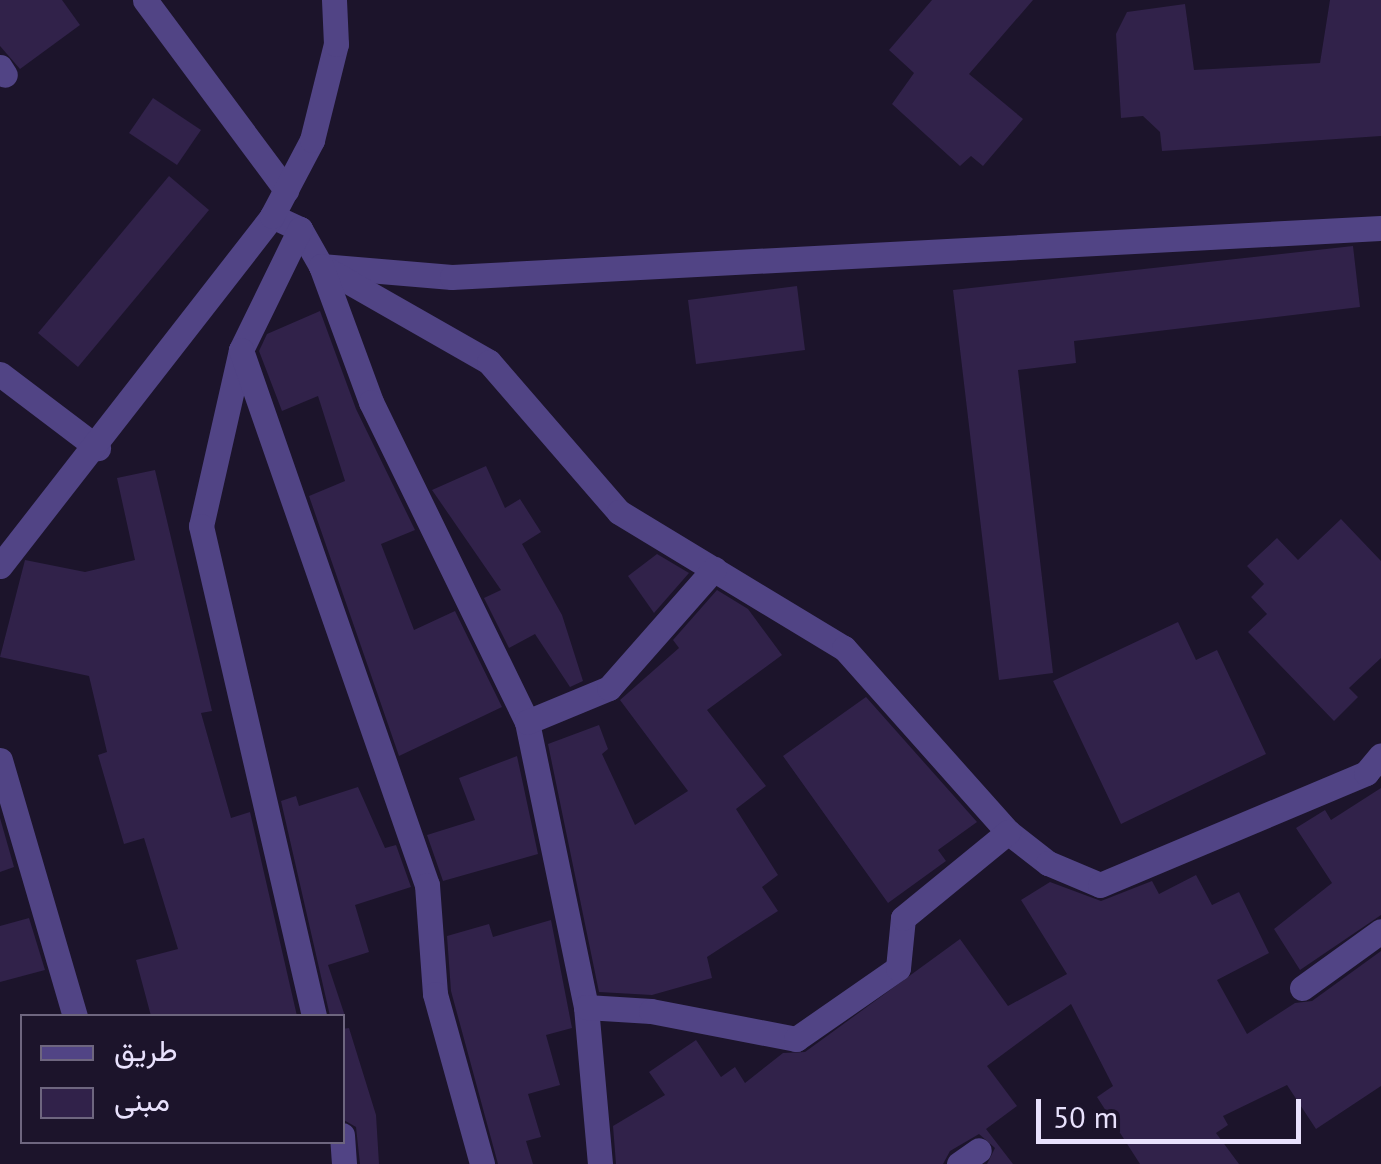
<!DOCTYPE html>
<meta charset="utf-8">
<style>
body{margin:0}
#map{position:relative;width:1381px;height:1164px;overflow:hidden;background:#1c142b;font-family:"PT Sans",Vazirmatn,sans-serif}
div>[style]{position:absolute}
.building>*{inset:0;background:#31224a}
.minor>*{height:25px;margin:-12.5px;padding:0 12.5px;transform-origin:12.5px;border-radius:12.5px;background:#514485}
span{translate:-50% -50%;white-space:nowrap;text-align:center;line-height:1.15;-webkit-text-stroke:8px #1c142b;paint-order:stroke}
.legend{position:absolute;left:20px;top:1014px;width:325px;height:130px;box-sizing:border-box;background:#1c142b;border:2px solid #6e667f;margin:0;padding:12px 18px;list-style:none;font-size:30px;color:#e8e1fc}
.legend li{display:flex;align-items:center;gap:20px;height:50px}
.legend b{width:50px;border:2px solid #6e667f}
.scale{position:absolute;left:1036px;top:1099px;width:265px;height:45px;box-sizing:border-box;border:5px solid #e8e1fc;border-top:0;padding-left:12px;font-size:30px;line-height:35px;white-space:nowrap;color:#e8e1fc;-webkit-text-stroke:8px #1c142b;paint-order:stroke}
</style>
<div id="map">
<div class="building">
<i style="clip-path:polygon(0 0,62px 0,80px 25px,20px 69px,0 46px)"></i>
<i style="clip-path:polygon(932px 0,1033px 0,969px 74px,1023px 119px,983px 166px,971px 156px,960px 166px,892px 104px,914px 73px,889px 50px)"></i>
<i style="clip-path:polygon(1330px 0,1381px 0,1381px 136px,1162px 151px,1160px 132px,1143px 116px,1121px 118px,1116px 34px,1127px 12px,1185px 4px,1194px 70px,1320px 63px)"></i>
<i style="clip-path:polygon(153px 98px,201px 130px,177px 165px,129px 133px)"></i>
<i style="clip-path:polygon(169px 176px,209px 210px,78px 367px,38px 333px)"></i>
<i style="clip-path:polygon(1353px 246px,1360px 307px,1074px 341px,1076px 363px,1018px 370px,1053px 673px,999px 680px,953px 290px)"></i>
<i style="clip-path:polygon(797px 286px,805px 350px,696px 364px,688px 300px)"></i>
<i style="clip-path:polygon(320px 311px,356px 409px,415px 530px,381px 544px,414px 630px,455px 611px,502px 707px,399px 756px,309px 496px,345px 481px,318px 396px,282px 411px,259px 351px,267px 334px)"></i>
<i style="clip-path:polygon(486px 466px,505px 508px,520px 499px,541px 532px,522px 544px,562px 615px,583px 681px,570px 687px,535px 634px,509px 648px,484px 598px,501px 590px,432px 490px)"></i>
<i style="clip-path:polygon(155px 470px,212px 711px,201px 713px,231px 818px,250px 812px,297px 1016px,151px 1016px,136px 960px,178px 949px,144px 838px,124px 844px,98px 755px,107px 752px,89px 676px,0 657px,25px 560px,85px 572px,135px 560px,117px 478px)"></i>
<i style="clip-path:polygon(1341px 519px,1381px 561px,1381px 658px,1349px 688px,1358px 697px,1334px 721px,1248px 632px,1267px 614px,1251px 597px,1264px 584px,1247px 566px,1277px 538px,1298px 560px)"></i>
<i style="clip-path:polygon(657px 554px,689px 573px,654px 613px,628px 576px)"></i>
<i style="clip-path:polygon(717px 590px,748px 609px,782px 655px,707px 710px,766px 786px,736px 809px,778px 875px,762px 887px,778px 911px,707px 957px,712px 978px,652px 995px,599px 992px,548px 744px,599px 725px,608px 749px,602px 754px,635px 825px,688px 791px,620px 700px,679px 648px,673px 640px)"></i>
<i style="clip-path:polygon(1178px 622px,1196px 660px,1217px 650px,1266px 754px,1121px 824px,1053px 681px)"></i>
<i style="clip-path:polygon(866px 697px,977px 822px,938px 850px,946px 861px,888px 903px,783px 756px)"></i>
<i style="clip-path:polygon(517px 756px,538px 854px,443px 881px,427px 835px,475px 820px,459px 778px)"></i>
<i style="clip-path:polygon(358px 787px,385px 848px,396px 845px,411px 887px,355px 905px,369px 952px,328px 965px,345px 1016px,330px 1016px,281px 801px,296px 796px,299px 806px)"></i>
<i style="clip-path:polygon(1381px 788px,1381px 915px,1300px 970px,1274px 929px,1332px 883px,1296px 828px,1325px 810px,1331px 820px)"></i>
<i style="clip-path:polygon(0 818px,14px 867px,0 872px)"></i>
<i style="clip-path:polygon(1196px 875px,1212px 905px,1239px 892px,1269px 953px,1217px 980px,1247px 1034px,1295px 1003px,1312px 1001px,1381px 951px,1381px 1086px,1316px 1129px,1287px 1085px,1223px 1116px,1228px 1125px,1216px 1133px,1239px 1164px,1140px 1164px,1097px 1097px,1113px 1086px,1071px 1004px,987px 1066px,1017px 1106px,986px 1129px,1013px 1164px,987px 1164px,995px 1148px,979px 1134px,950px 1151px,943px 1164px,616px 1164px,613px 1126px,665px 1095px,649px 1072px,696px 1040px,721px 1077px,735px 1067px,745px 1083px,783px 1053px,805px 1052px,960px 939px,1008px 1006px,1067px 974px,1021px 900px,1050px 882px,1101px 901px,1152px 881px,1159px 894px)"></i>
<i style="clip-path:polygon(29px 918px,45px 970px,0 982px,0 926px)"></i>
<i style="clip-path:polygon(551px 920px,572px 1028px,546px 1035px,560px 1085px,528px 1094px,541px 1137px,526px 1141px,533px 1164px,498px 1164px,451px 991px,447px 936px,489px 924px,493px 937px)"></i>
<i style="clip-path:polygon(349px 1028px,376px 1115px,379px 1164px,360px 1164px,356px 1127px,342px 1119px,342px 1029px)"></i>
</div>
<div class="minor">
<i style="left:145px;top:0;width:237px;rotate:53.4deg"></i>
<i style="left:0;top:67px;width:9px;rotate:58deg"></i>
<i style="left:272px;top:216px;width:31px;rotate:25deg"></i>
<i style="left:300px;top:229px;width:43px;rotate:60.4deg"></i>
<i style="left:321px;top:266px;width:131px;rotate:4.8deg"></i>
<i style="left:452px;top:277px;width:930px;rotate:-3.02deg"></i>
<i style="left:300px;top:229px;width:135px;rotate:116deg"></i>
<i style="left:241px;top:350px;width:180px;rotate:102.8deg"></i>
<i style="left:201px;top:526px;width:503px;rotate:77.01deg"></i>
<i style="left:321px;top:266px;width:193px;rotate:29.7deg"></i>
<i style="left:489px;top:362px;width:198px;rotate:49.1deg"></i>
<i style="left:619px;top:512px;width:263px;rotate:31.2deg"></i>
<i style="left:844px;top:648px;width:246px;rotate:48.3deg"></i>
<i style="left:1008px;top:832px;width:51px;rotate:37.8deg"></i>
<i style="left:1048px;top:863px;width:56px;rotate:22.9deg"></i>
<i style="left:1100px;top:885px;width:289px;rotate:-22.8deg"></i>
<i style="left:1366px;top:773px;width:23px;rotate:-50deg"></i>
<i style="left:321px;top:266px;width:145px;rotate:69.8deg"></i>
<i style="left:371px;top:402px;width:356px;rotate:64deg"></i>
<i style="left:527px;top:722px;width:291px;rotate:78.3deg"></i>
<i style="left:586px;top:1007px;width:158px;rotate:84.9deg"></i>
<i style="left:241px;top:350px;width:566px;rotate:70.83deg"></i>
<i style="left:427px;top:885px;width:109px;rotate:85.8deg"></i>
<i style="left:435px;top:994px;width:176px;rotate:74.5deg"></i>
<i style="left:0;top:374px;width:123px;rotate:37.1deg"></i>
<i style="left:0;top:566px;width:443px;rotate:-52.1deg"></i>
<i style="left:272px;top:216px;width:86px;rotate:-62.2deg"></i>
<i style="left:312px;top:140px;width:99px;rotate:-76deg"></i>
<i style="left:336px;top:44px;width:44px;rotate:-92.6deg"></i>
<i style="left:527px;top:722px;width:89px;rotate:-22.5deg"></i>
<i style="left:609px;top:688px;width:159px;rotate:-48.6deg"></i>
<i style="left:0;top:760px;width:267px;rotate:73.7deg"></i>
<i style="left:1302px;top:988px;width:97px;rotate:-35.8deg"></i>
<i style="left:586px;top:1007px;width:65px;rotate:3.5deg"></i>
<i style="left:651px;top:1011px;width:148px;rotate:10.9deg"></i>
<i style="left:796px;top:1039px;width:124px;rotate:-34.8deg"></i>
<i style="left:898px;top:968px;width:50px;rotate:-84.3deg"></i>
<i style="left:903px;top:918px;width:136px;rotate:-39.3deg"></i>
<i style="left:342px;top:1135px;width:29px;rotate:86deg"></i>
<i style="left:959px;top:1164px;width:24px;rotate:-35deg"></i>
</div>
<ul class="legend">
<li><b style="height:12px;background:#514485"></b>طريق</li>
<li><b style="height:28px;background:#31224a"></b>مبنى</li>
</ul>
<div class="scale">50 m</div>
</div>
